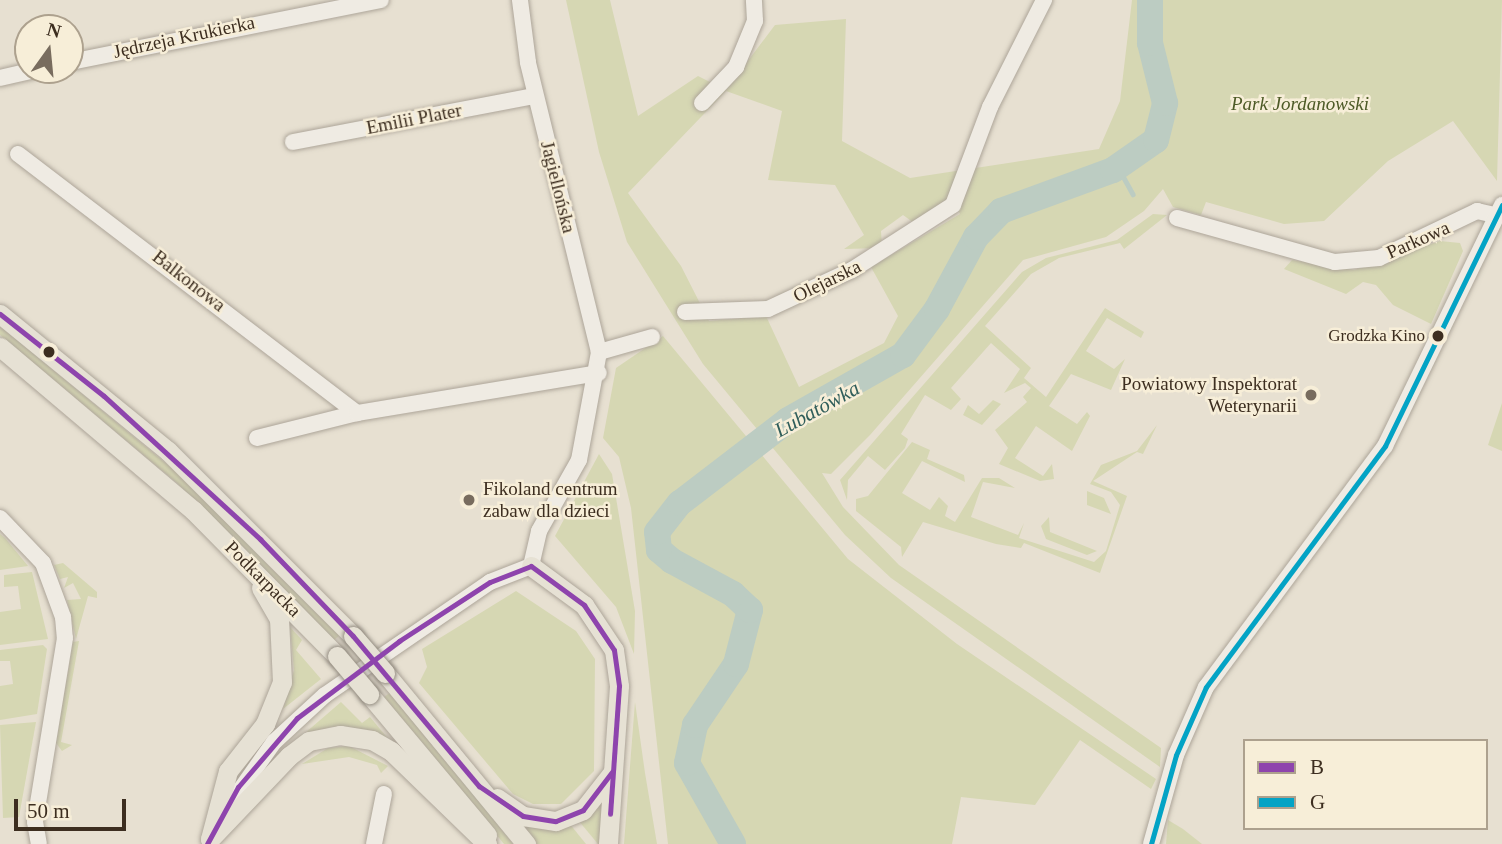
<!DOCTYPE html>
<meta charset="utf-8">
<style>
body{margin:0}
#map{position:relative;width:1502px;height:844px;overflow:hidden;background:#e7e0d1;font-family:"Times New Roman",serif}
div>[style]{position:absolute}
.green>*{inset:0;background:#d6d7b3}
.stream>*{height:4.5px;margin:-2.25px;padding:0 2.25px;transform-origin:2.25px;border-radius:2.25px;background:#bcccc2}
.river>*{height:26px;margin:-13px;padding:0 13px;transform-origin:13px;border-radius:13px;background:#bcccc2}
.roads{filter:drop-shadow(0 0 2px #ada599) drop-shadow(0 0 2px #ada599)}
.minor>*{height:16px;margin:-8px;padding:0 8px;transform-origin:8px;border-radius:8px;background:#efebe3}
.major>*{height:19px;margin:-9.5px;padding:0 9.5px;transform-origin:9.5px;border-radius:9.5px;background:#e6e1d4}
.bridges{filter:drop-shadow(0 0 2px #928b80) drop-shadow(0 0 2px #928b80)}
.major-bridge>*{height:19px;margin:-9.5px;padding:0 9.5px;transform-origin:9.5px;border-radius:9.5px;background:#e6e1d4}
.bus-1>*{height:5px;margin:-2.5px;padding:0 2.5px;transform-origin:2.5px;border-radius:2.5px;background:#8e44ad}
.bus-2>*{height:5px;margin:-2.5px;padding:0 2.5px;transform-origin:2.5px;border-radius:2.5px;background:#03a3c5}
.dots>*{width:19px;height:19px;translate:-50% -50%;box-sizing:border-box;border:4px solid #f7eed8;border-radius:50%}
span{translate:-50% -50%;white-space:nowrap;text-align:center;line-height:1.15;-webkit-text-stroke:5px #f7eed8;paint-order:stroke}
.bus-label{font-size:17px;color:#3d2e20}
.right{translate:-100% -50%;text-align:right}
.street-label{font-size:19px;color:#3d2e20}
.park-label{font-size:19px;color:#4d5a26;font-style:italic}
.poi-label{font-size:19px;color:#3d2e20}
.left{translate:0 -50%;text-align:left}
.water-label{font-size:21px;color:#2f5d5a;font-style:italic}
.legend{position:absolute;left:1243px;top:739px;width:245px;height:91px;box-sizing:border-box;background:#f7eed8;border:2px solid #ada18e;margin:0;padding:9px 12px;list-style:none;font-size:21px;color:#3d2e20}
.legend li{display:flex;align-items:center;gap:14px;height:35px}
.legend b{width:35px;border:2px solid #ada18e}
.north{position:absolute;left:14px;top:14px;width:70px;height:70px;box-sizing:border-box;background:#f7eed8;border:2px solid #ada18e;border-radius:50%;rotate:15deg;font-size:19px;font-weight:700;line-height:28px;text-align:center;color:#3d2e20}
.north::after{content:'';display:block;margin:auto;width:24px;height:32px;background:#786c5e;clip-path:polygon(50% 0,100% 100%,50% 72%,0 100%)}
.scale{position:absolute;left:14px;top:799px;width:112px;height:32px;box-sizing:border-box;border:4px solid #3d2e20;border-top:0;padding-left:9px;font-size:21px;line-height:24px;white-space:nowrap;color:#3d2e20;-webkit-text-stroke:5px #f7eed8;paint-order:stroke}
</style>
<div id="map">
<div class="green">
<i style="clip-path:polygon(evenodd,566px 0,610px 0,638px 116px,698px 76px,726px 90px,775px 25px,846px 19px,842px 141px,910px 178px,1099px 149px,1120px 101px,1132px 0,1502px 0,1497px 181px,1453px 121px,1388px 161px,1324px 221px,1284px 224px,1206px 202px,1201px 215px,1173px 207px,1163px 189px,1144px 211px,1106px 237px,1023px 260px,870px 435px,831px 474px,822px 473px,843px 507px,899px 565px,1161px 748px,1160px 767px,891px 578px,845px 535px,703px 364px,627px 242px,599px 152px,566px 0,726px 91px,782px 111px,768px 180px,835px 185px,864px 235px,844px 249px,882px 248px,881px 231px,903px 215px,914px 223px,952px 198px,960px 214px,871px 267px,898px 316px,884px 343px,799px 387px,766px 316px,709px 321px,681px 266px,628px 193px,726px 91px)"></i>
<i style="clip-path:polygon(1153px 214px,1167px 215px,1124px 249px,1120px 243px,1059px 258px,1031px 274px,985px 326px,1031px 368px,1024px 378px,1046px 397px,1105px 308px,1144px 332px,1141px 338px,1107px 318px,1086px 351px,1114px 369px,1125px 359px,1111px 390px,1071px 374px,1049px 406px,1077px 424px,1087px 412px,1090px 416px,1072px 451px,1036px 426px,1015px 458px,1043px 476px,1052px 464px,1054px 479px,1040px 481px,999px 464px,1008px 448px,995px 430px,1027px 402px,1023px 397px,1031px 388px,1025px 383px,1004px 393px,1020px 369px,991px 343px,951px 388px,961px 399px,951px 410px,925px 395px,901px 434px,908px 439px,905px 448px,885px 470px,868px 456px,848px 480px,847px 500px,840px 480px,1022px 272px,1046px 258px,1117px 240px)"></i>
<i style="clip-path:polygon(1440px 241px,1460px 243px,1463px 251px,1431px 324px,1393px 305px,1376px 285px,1363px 282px,1346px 294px,1284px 269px,1292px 260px,1354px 270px)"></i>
<i style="clip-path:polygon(0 326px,175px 471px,340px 635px,334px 640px,177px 483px,0 335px)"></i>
<i style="clip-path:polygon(663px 336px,848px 559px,957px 644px,1156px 779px,1151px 789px,1080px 740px,1035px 805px,961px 797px,952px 844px,668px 844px,631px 508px,619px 457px,603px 438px,616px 368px)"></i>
<i style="clip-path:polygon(993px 400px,1001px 404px,982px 425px,963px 415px,968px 405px,979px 414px)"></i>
<i style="clip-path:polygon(1502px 403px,1502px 451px,1488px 445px)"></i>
<i style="clip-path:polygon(1157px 425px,1143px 454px,1137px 452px,1093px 481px,1127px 496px,1100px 573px,1024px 543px,1021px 548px,996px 544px,923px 522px,902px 557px,901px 547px,856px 511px,856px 499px,868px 496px,912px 442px,930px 450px,927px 459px,964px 475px,965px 482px,922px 461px,902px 493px,930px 510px,939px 497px,948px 506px,945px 516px,955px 522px,982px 478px,999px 478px,1015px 488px,983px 482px,971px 517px,1018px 535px,1024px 523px,1019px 538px,1094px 562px,1106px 551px,1120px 505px,1111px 492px,1090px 484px,1101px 465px,1137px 451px)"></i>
<i style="clip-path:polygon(599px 454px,612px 474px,635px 611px,634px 654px,616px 607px,555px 536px)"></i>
<i style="clip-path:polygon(1087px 491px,1104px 498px,1111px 514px,1087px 505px)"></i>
<i style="clip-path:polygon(1049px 517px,1050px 532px,1097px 551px,1087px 555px,1046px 539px,1041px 526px)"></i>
<i style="clip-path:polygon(0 534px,5px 538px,28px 566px,0 570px)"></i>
<i style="clip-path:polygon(63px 563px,97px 592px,97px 598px,88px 596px,76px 639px,67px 600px,81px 599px,73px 583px,64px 588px,68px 577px,60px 579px,54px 565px)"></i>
<i style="clip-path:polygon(32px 572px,48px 639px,0 645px,0 612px,21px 609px,18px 586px,4px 587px,4px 575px)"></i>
<i style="clip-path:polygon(516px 591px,576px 631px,595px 659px,594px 771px,561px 804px,533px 804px,513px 794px,419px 683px,427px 667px,422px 649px)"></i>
<i style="clip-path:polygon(290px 627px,302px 640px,296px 650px,321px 679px,283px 709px,294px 670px)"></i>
<i style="clip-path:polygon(79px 641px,61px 742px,72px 745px,62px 751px,56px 743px,73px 642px)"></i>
<i style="clip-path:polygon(43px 645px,47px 649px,37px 714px,0 720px,0 686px,13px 684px,10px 661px,0 661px,0 650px)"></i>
<i style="clip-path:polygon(391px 692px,459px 775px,513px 844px,504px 844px,384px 697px)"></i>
<i style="clip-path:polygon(341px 702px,362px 723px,370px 717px,390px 741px,370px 731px,331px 727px,290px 746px)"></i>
<i style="clip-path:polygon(635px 702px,645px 773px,657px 844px,624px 844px)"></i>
<i style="clip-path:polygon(36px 722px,19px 817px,3px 818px,0 725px)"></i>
<i style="clip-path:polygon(349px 746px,388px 766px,381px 773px,377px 765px,349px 757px,302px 764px,328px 748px)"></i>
<i style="clip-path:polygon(609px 786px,605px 844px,598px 844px,578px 820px)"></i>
<i style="clip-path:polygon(518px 819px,569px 823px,586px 844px,537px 844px)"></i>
<i style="clip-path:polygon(1168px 820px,1183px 829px,1202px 844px,1166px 844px)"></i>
</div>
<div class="stream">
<i style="left:1118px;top:167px;width:31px;rotate:61deg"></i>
</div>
<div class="river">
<i style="left:733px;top:844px;width:93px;rotate:-119.6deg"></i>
<i style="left:687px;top:763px;width:39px;rotate:-78deg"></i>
<i style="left:695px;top:725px;width:73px;rotate:-56.1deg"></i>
<i style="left:736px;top:664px;width:56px;rotate:-75.5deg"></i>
<i style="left:750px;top:610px;width:23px;rotate:-137deg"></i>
<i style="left:733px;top:594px;width:69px;rotate:-151.6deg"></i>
<i style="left:672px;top:561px;width:17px;rotate:-140deg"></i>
<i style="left:659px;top:550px;width:18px;rotate:-96deg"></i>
<i style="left:657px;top:532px;width:37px;rotate:-52deg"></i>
<i style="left:680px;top:503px;width:136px;rotate:-37.5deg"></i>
<i style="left:788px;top:420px;width:132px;rotate:-29.5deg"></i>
<i style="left:903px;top:355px;width:57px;rotate:-53.5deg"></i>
<i style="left:937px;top:309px;width:82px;rotate:-61.6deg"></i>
<i style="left:976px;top:237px;width:36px;rotate:-46deg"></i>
<i style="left:1001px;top:211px;width:119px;rotate:-20.1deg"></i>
<i style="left:1113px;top:170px;width:52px;rotate:-34.9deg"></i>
<i style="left:1156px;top:140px;width:38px;rotate:-76deg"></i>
<i style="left:1165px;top:103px;width:62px;rotate:-104deg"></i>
<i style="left:1150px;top:43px;width:43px;rotate:-90deg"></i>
</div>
<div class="roads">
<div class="minor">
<i style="left:70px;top:62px;width:317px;rotate:-11.3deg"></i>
<i style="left:0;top:78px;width:36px;rotate:-13deg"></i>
<i style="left:702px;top:103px;width:50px;rotate:-46.6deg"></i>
<i style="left:736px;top:67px;width:50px;rotate:-67.6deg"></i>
<i style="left:755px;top:21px;width:21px;rotate:-93deg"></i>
<i style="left:293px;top:142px;width:246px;rotate:-10.8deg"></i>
<i style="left:18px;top:154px;width:427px;rotate:37.4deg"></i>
<i style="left:1177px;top:218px;width:164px;rotate:15.6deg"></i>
<i style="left:1335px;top:262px;width:44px;rotate:-5.2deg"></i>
<i style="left:1379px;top:258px;width:109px;rotate:-25.6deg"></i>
<i style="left:1477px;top:211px;width:17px;rotate:13deg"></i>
<i style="left:685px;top:312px;width:83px;rotate:-2.1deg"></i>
<i style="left:768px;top:309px;width:93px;rotate:-24.9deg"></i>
<i style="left:852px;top:270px;width:120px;rotate:-32.8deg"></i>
<i style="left:953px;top:205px;width:105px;rotate:-69.3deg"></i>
<i style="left:990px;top:107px;width:120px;rotate:-63.2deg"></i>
<i style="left:599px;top:352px;width:55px;rotate:-15.8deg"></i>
<i style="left:257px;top:438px;width:103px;rotate:-14deg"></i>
<i style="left:357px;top:413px;width:245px;rotate:-9.4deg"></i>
<i style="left:0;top:518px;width:62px;rotate:46.3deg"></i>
<i style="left:43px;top:563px;width:58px;rotate:69.7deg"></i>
<i style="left:63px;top:617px;width:21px;rotate:85deg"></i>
<i style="left:65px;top:638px;width:186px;rotate:99.3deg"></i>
<i style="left:35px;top:822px;width:22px;rotate:80deg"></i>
<i style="left:221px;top:817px;width:92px;rotate:-54.8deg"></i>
<i style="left:274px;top:742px;width:69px;rotate:-42.7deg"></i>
<i style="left:325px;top:695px;width:200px;rotate:-34.4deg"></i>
<i style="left:490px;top:582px;width:44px;rotate:-21.3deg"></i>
<i style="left:531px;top:566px;width:36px;rotate:-77deg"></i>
<i style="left:539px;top:531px;width:81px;rotate:-60.6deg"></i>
<i style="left:579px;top:460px;width:110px;rotate:-79.5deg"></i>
<i style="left:599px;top:352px;width:299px;rotate:-103.8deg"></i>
<i style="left:528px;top:62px;width:63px;rotate:-97.4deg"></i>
<i style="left:374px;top:844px;width:51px;rotate:-78.7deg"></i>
<i style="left:1151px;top:844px;width:92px;rotate:-74.3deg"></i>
<i style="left:1176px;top:755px;width:74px;rotate:-66.2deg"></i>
<i style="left:1206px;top:687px;width:300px;rotate:-53.4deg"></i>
<i style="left:1385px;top:446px;width:268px;rotate:-64.1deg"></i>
</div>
<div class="major">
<i style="left:0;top:314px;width:217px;rotate:39.2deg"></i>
<i style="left:168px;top:451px;width:262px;rotate:45deg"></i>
<i style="left:0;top:347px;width:253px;rotate:40.2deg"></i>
<i style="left:193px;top:510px;width:205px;rotate:45.4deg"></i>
<i style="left:531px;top:566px;width:66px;rotate:36.3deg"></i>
<i style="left:584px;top:605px;width:54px;rotate:56.3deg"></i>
<i style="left:614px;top:650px;width:36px;rotate:82deg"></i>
<i style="left:619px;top:686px;width:158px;rotate:94deg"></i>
<i style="left:385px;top:673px;width:222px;rotate:50.5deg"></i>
<i style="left:369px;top:694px;width:184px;rotate:50.1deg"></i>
<i style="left:497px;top:798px;width:32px;rotate:35deg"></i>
<i style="left:523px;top:816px;width:33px;rotate:9deg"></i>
<i style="left:556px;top:821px;width:29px;rotate:-22deg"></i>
<i style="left:583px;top:810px;width:47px;rotate:-51.9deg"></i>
<i style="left:210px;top:839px;width:115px;rotate:-46.4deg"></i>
<i style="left:289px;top:756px;width:25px;rotate:-37deg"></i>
<i style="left:309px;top:741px;width:32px;rotate:-11deg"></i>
<i style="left:340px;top:735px;width:32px;rotate:9deg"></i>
<i style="left:372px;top:740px;width:22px;rotate:30deg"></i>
<i style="left:391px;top:751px;width:134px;rotate:44.1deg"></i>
<i style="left:210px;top:839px;width:70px;rotate:-75.2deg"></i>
<i style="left:228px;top:771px;width:60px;rotate:-51.8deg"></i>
<i style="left:265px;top:724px;width:45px;rotate:-68deg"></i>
<i style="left:282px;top:682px;width:63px;rotate:-92.7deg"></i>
<i style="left:279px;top:619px;width:36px;rotate:-120deg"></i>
</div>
</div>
<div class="bridges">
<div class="major-bridge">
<i style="left:353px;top:636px;width:49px;rotate:49.1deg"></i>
<i style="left:337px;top:656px;width:50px;rotate:49.9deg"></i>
</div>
</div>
<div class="bus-1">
<i style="left:0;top:314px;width:132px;rotate:38.3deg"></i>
<i style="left:104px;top:396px;width:212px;rotate:42.5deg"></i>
<i style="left:260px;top:539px;width:134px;rotate:46.2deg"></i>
<i style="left:353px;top:636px;width:196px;rotate:50deg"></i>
<i style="left:479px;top:786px;width:53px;rotate:34.3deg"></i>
<i style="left:523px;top:816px;width:33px;rotate:9deg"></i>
<i style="left:556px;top:821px;width:29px;rotate:-22deg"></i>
<i style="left:583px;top:810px;width:48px;rotate:-52.7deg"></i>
<i style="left:207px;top:844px;width:65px;rotate:-61.5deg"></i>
<i style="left:238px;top:787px;width:91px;rotate:-49.5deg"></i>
<i style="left:297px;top:718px;width:128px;rotate:-37deg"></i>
<i style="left:399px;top:641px;width:108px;rotate:-33deg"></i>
<i style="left:490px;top:582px;width:44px;rotate:-21.3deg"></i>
<i style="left:531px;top:566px;width:66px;rotate:36.3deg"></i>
<i style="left:584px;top:605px;width:54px;rotate:56.3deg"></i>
<i style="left:614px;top:650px;width:36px;rotate:82deg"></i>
<i style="left:619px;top:686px;width:128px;rotate:94deg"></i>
</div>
<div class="bus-2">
<i style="left:1151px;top:844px;width:92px;rotate:-74.3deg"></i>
<i style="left:1176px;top:755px;width:74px;rotate:-66.2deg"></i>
<i style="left:1206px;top:687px;width:300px;rotate:-53.4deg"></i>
<i style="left:1385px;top:446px;width:268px;rotate:-64.1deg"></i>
</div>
<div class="dots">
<i style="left:1438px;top:336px;background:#3d2e20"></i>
<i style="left:49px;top:352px;background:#3d2e20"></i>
<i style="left:1311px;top:395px;background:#786c5e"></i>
<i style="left:469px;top:500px;background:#786c5e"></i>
</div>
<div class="bus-label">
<span class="right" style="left:1425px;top:336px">Grodzka Kino</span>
</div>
<div class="street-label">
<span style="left:184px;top:37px;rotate:-12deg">Jędrzeja Krukierka</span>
<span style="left:414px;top:119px;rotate:-11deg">Emilii Plater</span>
<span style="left:558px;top:187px;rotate:76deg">Jagiellońska</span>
<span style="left:1418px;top:240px;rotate:-24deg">Parkowa</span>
<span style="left:189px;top:281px;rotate:38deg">Balkonowa</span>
<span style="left:827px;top:281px;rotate:-26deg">Olejarska</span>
<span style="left:263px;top:579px;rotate:45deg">Podkarpacka</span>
</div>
<div class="park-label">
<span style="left:1300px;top:104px">Park Jordanowski</span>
</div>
<div class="poi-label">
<span class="right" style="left:1297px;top:395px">Powiatowy Inspektorat<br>Weterynarii</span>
<span class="left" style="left:483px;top:500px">Fikoland centrum<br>zabaw dla dzieci</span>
</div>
<div class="water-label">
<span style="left:817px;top:409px;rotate:-29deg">Lubatówka</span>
</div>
<ul class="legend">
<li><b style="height:9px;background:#8e44ad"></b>B</li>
<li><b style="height:9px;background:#03a3c5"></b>G</li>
</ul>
<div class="north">N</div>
<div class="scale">50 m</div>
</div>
